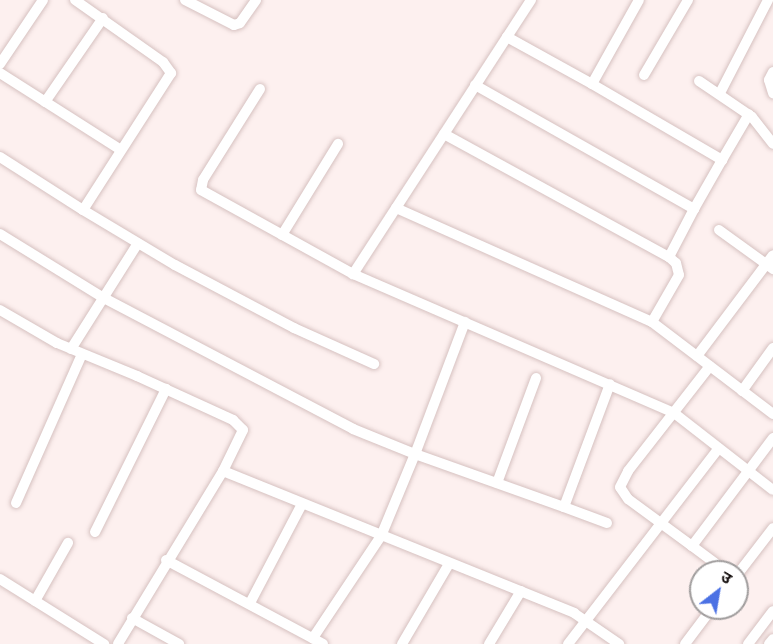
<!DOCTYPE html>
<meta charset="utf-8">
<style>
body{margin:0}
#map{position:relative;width:773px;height:644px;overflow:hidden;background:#fdf0ef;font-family:Literata,"Noto Sans Devanagari",serif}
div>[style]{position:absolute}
.roads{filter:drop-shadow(0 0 2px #d6c1c0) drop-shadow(0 0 2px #d6c1c0)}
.minor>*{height:10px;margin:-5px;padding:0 5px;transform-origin:5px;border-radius:5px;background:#fff}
span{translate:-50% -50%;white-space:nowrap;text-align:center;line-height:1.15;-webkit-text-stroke:5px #fff;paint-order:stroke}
.north{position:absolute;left:689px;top:560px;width:60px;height:60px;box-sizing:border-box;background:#fff;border:2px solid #a09d9d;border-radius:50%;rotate:31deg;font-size:16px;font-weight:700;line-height:24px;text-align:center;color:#110b0a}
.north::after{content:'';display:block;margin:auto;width:21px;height:27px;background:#4b71e4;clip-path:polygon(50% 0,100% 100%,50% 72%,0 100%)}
</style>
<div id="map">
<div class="roads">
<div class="minor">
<i style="left:75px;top:0;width:108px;rotate:35.2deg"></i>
<i style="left:163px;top:62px;width:14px;rotate:54deg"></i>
<i style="left:171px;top:73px;width:163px;rotate:122.7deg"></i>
<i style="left:83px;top:210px;width:107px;rotate:30.9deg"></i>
<i style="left:175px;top:265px;width:135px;rotate:27.9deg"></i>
<i style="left:294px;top:328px;width:88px;rotate:24.2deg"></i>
<i style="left:185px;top:0;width:55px;rotate:27deg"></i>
<i style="left:234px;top:25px;width:6px;rotate:-18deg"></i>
<i style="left:240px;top:23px;width:28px;rotate:-55deg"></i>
<i style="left:531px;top:0;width:44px;rotate:123deg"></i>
<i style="left:507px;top:37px;width:97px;rotate:28.9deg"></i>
<i style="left:592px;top:84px;width:96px;rotate:-60.8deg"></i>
<i style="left:507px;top:37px;width:283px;rotate:123deg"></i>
<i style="left:353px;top:274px;width:350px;rotate:23.4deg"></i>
<i style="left:674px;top:413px;width:125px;rotate:37.9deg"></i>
<i style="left:0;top:64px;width:77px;rotate:-56.1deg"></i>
<i style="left:773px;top:72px;width:9px;rotate:117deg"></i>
<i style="left:769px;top:80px;width:14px;rotate:73deg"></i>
<i style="left:0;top:73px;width:143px;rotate:32.5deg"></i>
<i style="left:644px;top:75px;width:87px;rotate:-59.6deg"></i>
<i style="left:699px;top:81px;width:64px;rotate:34.2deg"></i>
<i style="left:752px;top:117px;width:34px;rotate:52deg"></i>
<i style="left:592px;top:84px;width:151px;rotate:30.3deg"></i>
<i style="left:722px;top:160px;width:53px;rotate:-59.6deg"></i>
<i style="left:475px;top:85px;width:252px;rotate:29.5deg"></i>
<i style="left:694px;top:209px;width:56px;rotate:-60.3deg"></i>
<i style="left:260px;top:89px;width:107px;rotate:122.1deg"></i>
<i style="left:203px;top:180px;width:10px;rotate:101deg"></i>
<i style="left:201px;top:190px;width:174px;rotate:28.9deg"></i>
<i style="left:720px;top:93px;width:105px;rotate:-62.7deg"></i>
<i style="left:45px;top:102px;width:102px;rotate:-55.4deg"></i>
<i style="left:444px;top:134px;width:256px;rotate:28.7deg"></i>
<i style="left:669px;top:257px;width:9px;rotate:41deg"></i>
<i style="left:676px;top:263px;width:12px;rotate:76deg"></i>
<i style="left:679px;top:275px;width:54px;rotate:119.9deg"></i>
<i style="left:0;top:157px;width:98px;rotate:32.6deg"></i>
<i style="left:396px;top:208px;width:280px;rotate:24deg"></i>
<i style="left:652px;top:322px;width:152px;rotate:37.2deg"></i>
<i style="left:719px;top:230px;width:67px;rotate:35.8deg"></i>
<i style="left:0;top:234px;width:120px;rotate:31.7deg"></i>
<i style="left:102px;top:297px;width:284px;rotate:27.7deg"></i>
<i style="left:353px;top:429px;width:67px;rotate:22deg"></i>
<i style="left:415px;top:454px;width:89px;rotate:112.5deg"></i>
<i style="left:381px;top:536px;width:123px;rotate:123.7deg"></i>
<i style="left:282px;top:235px;width:107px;rotate:-58.4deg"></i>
<i style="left:669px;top:257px;width:54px;rotate:-62.5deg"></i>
<i style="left:0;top:310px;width:66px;rotate:30.1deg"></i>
<i style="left:57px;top:343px;width:87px;rotate:22.4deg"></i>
<i style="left:137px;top:376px;width:106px;rotate:24.6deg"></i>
<i style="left:233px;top:420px;width:14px;rotate:45deg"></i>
<i style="left:243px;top:430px;width:46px;rotate:116deg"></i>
<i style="left:223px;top:471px;width:202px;rotate:121.3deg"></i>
<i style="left:465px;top:322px;width:141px;rotate:110.7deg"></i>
<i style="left:415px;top:454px;width:158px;rotate:19.6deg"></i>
<i style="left:71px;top:349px;width:125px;rotate:-57.7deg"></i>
<i style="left:697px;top:356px;width:126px;rotate:-53deg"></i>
<i style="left:742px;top:391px;width:53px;rotate:-54.2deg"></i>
<i style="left:223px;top:471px;width:379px;rotate:22deg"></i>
<i style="left:574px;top:613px;width:55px;rotate:34.6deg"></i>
<i style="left:497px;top:483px;width:112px;rotate:-69.6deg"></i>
<i style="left:16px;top:503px;width:163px;rotate:-66.1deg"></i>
<i style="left:607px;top:523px;width:46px;rotate:-159.6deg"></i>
<i style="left:564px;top:507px;width:131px;rotate:-69.5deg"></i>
<i style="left:95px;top:532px;width:160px;rotate:-63.6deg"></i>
<i style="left:692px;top:546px;width:79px;rotate:-143.7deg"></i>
<i style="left:628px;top:499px;width:14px;rotate:-124deg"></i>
<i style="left:620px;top:487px;width:18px;rotate:-63deg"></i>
<i style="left:628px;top:471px;width:133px;rotate:-52deg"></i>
<i style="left:166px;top:560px;width:178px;rotate:28.1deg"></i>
<i style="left:727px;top:572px;width:44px;rotate:-143.4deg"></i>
<i style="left:692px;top:546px;width:135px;rotate:-53.1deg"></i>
<i style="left:737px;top:575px;width:59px;rotate:-52.5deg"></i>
<i style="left:0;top:579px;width:123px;rotate:32deg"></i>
<i style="left:35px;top:601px;width:67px;rotate:-60.4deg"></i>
<i style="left:250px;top:603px;width:112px;rotate:-62.3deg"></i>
<i style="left:132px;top:618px;width:54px;rotate:29deg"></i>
<i style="left:402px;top:644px;width:93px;rotate:-59.6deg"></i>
<i style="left:489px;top:644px;width:62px;rotate:-58.9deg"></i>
<i style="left:568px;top:644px;width:247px;rotate:-52.4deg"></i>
<i style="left:685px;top:644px;width:45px;rotate:-53.1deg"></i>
<i style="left:748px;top:644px;width:41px;rotate:-52.9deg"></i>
<i style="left:769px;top:644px;width:6px;rotate:-51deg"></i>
</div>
</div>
<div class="north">उ</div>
</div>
